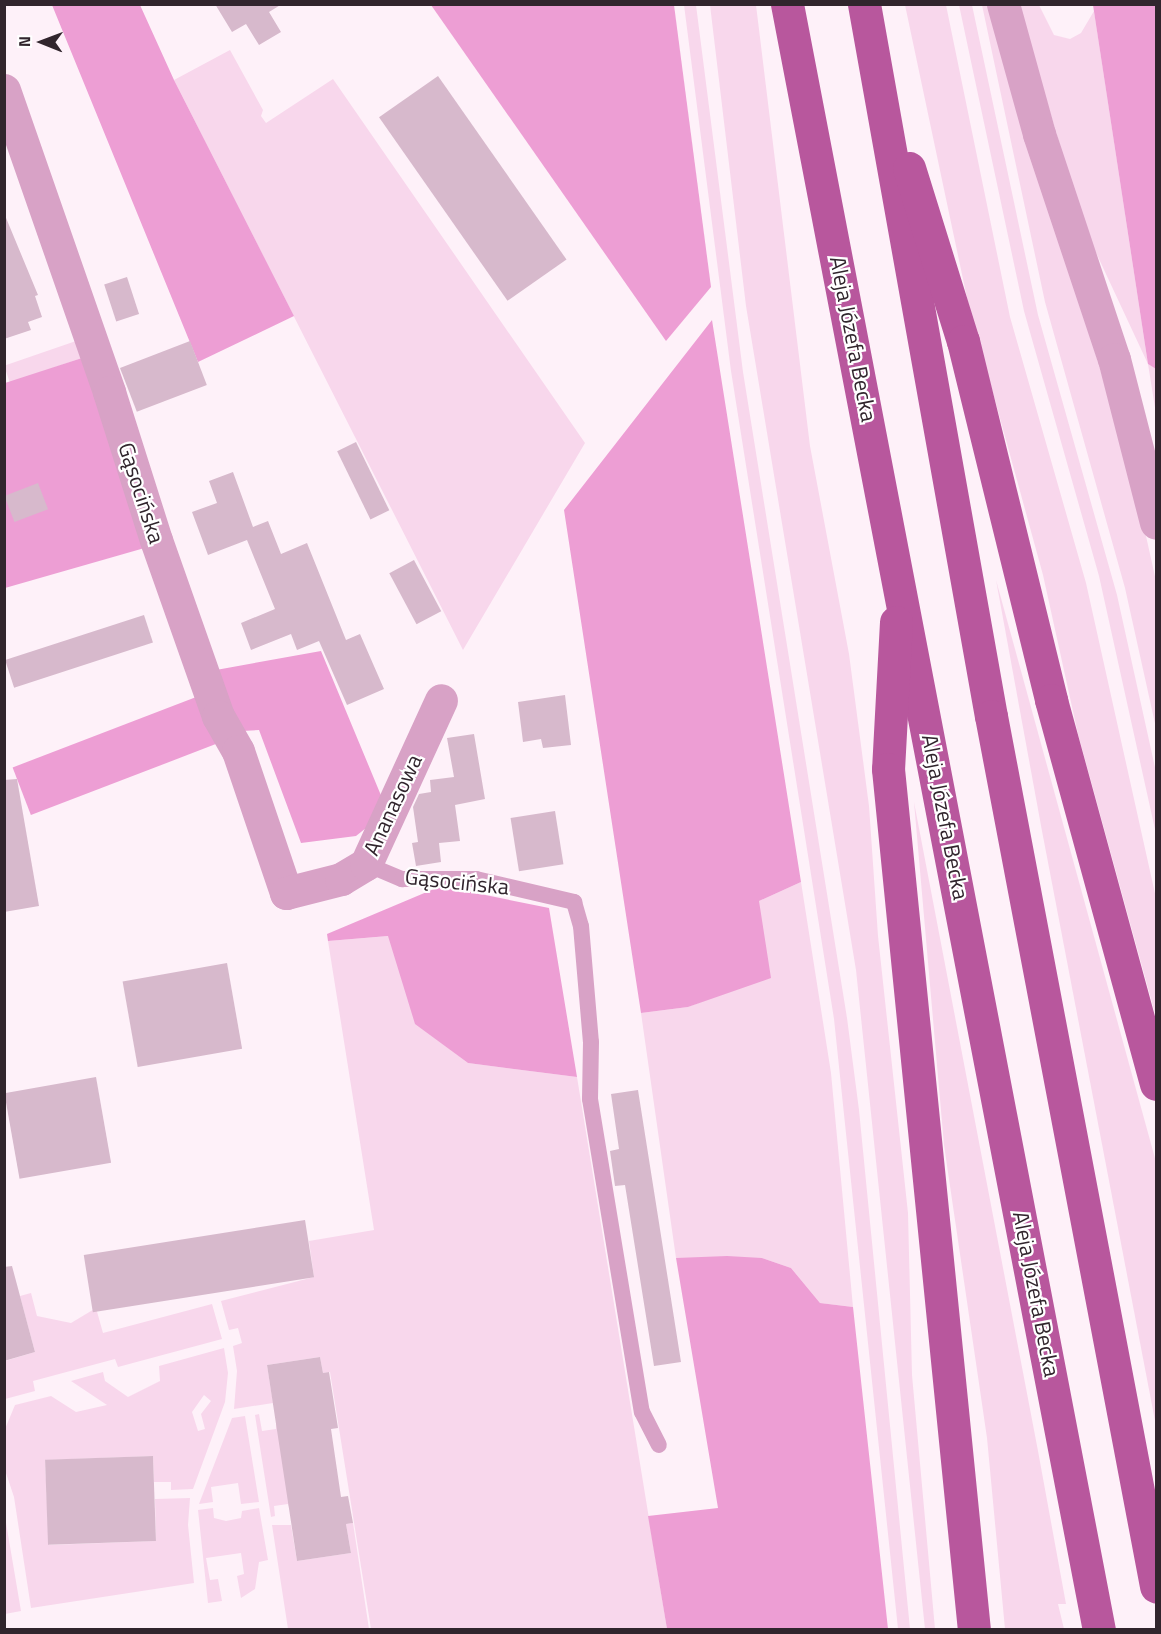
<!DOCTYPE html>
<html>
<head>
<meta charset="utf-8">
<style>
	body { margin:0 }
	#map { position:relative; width:1161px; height:1634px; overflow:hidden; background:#fef1f9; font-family:"Titillium Web",sans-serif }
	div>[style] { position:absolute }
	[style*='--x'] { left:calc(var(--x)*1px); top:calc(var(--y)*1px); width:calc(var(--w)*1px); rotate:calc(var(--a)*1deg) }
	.green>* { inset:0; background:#f8d7ec; transform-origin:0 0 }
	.forest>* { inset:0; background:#ed9ed4; transform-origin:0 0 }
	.building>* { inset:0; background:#d7b9cc; transform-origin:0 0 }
	.service>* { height:16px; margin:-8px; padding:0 8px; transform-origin:8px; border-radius:8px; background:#d8a2c6 }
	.minor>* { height:33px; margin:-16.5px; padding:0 16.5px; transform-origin:16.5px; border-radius:16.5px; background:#d8a2c6 }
	.tertiary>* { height:33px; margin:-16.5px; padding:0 16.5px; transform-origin:16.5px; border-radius:16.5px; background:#d8a2c6 }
	.primary>* { height:33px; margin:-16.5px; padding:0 16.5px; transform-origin:16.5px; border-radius:16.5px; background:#b8579d }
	span { translate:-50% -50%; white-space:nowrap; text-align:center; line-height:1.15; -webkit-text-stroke:4.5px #fff; paint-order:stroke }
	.street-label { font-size:22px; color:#31252d }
	.frame { position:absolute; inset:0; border:6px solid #31252d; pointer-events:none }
	.north { position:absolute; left:12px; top:12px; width:60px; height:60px; -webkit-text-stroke:4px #fff; paint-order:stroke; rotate:271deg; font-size:16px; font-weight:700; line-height:24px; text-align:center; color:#31252d }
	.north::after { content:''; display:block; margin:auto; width:21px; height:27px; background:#31252d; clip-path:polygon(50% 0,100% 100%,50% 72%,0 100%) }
</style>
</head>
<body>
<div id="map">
	<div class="green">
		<div style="clip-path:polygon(684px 5px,696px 5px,743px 372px,847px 1018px,859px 1110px,910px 1629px,898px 1629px,834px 1019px,731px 371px)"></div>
		<div style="clip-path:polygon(710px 5px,756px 5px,810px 446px,849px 654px,869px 806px,878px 936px,908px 1213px,912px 1375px,935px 1629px,925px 1629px,856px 970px,746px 306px)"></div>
		<div style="clip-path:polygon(905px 5px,946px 5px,1010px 317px,1086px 583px,1156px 898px,1156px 1017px,1078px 734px,1043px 575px,967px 298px)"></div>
		<div style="clip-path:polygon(959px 5px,972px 5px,1038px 315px,1117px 595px,1156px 772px,1156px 834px,1099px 576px,1024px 311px)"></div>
		<div style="clip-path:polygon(982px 5px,991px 5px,1134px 482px,1156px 581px,1156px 728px,1125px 588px,1045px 302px)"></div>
		<div style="clip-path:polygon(1018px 5px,1039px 5px,1054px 35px,1070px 39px,1081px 33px,1094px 11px,1148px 364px,1156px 369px,1156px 414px,1148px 364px,1085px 229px)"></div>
		<div style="clip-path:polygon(230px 50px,263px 110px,261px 116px,266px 123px,333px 79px,585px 443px,463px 650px,174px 80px)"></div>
		<div style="left:76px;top:341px;width:18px;height:76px;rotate:71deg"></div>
		<div style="clip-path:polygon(996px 580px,1156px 1162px,1156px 1426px,1042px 831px)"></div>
		<div style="clip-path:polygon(914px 802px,1038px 1451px,1066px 1604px,1058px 1604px,1064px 1629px,1005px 1629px,987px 1438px,944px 1145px)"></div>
		<div style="clip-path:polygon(801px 882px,831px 1073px,853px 1307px,820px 1303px,791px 1268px,762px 1258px,676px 1258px,641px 1013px,688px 1007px,719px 995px,759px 901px)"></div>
		<div style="clip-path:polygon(389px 936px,416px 1024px,468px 1063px,577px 1077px,667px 1629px,371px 1629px,330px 1372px,323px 1373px,320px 1357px,267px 1365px,273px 1403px,234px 1409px,237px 1371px,233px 1346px,242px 1343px,238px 1328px,229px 1330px,221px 1301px,314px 1277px,309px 1241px,374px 1230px,328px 941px)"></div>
		<div style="clip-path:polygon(31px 1293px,37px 1316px,71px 1323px,96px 1308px,103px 1333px,212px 1304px,222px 1339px,118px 1367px,115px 1359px,33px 1381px,35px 1391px,5px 1399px,5px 1361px,35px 1352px,20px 1296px)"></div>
		<div style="clip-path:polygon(evenodd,224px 1348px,228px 1373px,225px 1402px,193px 1489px,171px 1490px,171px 1482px,154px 1482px,153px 1456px,45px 1460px,49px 1545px,156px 1541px,155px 1499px,190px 1498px,188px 1525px,194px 1583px,31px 1608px,14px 1497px,5px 1470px,5px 1429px,15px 1405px,51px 1396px,76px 1412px,107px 1405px,71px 1381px,103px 1372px,105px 1381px,128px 1397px,160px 1381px,159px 1366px,224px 1348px,204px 1395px,211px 1401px,201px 1414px,205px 1429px,198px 1431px,192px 1412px,204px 1395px)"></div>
		<div style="clip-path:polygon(259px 1414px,262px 1431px,276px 1429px,276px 1415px,291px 1512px,288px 1504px,274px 1506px,275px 1516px,271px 1517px,255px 1415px)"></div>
		<div style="clip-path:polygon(245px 1416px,259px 1502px,241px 1504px,238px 1483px,211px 1487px,213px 1502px,199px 1504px,232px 1418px)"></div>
		<div style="clip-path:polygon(213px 1508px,214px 1518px,226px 1521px,241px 1518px,242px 1511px,259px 1508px,268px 1560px,259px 1562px,255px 1589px,241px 1598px,237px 1576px,244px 1574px,241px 1553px,206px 1558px,210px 1580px,218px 1579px,222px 1601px,208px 1603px,198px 1510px)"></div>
		<div style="clip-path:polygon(4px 1511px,21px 1611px,5px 1614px,4px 1614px)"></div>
		<div style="clip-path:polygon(353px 1523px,369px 1629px,288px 1629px,272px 1525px,291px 1525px,297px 1561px,351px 1553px,346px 1524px)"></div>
	</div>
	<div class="forest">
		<div style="clip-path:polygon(52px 5px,140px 5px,174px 80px,294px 316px,198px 362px)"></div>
		<div style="clip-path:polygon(431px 5px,674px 5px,711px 287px,666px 341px)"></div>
		<div style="clip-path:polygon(1093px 5px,1156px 5px,1156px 369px,1148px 364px)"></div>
		<div style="clip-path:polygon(712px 320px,801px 882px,759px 901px,771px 978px,688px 1007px,641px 1013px,564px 510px)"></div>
		<div style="clip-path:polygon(82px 358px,148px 547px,5px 588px,5px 383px)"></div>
		<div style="clip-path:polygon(321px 651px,385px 805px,376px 820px,356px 836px,301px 843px,259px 730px,242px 731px,216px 670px)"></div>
		<div style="left:204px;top:694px;width:51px;height:205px;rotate:69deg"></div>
		<div style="clip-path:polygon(441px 886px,549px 908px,577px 1077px,468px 1063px,415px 1024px,388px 936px,328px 941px,327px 934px)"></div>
		<div style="clip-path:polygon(727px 1256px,762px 1258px,791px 1268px,820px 1303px,853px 1307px,888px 1629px,667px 1629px,648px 1516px,718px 1508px,676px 1258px)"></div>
	</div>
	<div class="building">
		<div style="clip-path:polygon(215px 4px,282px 4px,269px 12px,281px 32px,259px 45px,246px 24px,232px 32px)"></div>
		<div style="left:438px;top:76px;width:224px;height:72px;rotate:55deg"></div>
		<div style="clip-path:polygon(4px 213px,38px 295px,35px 296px,42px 317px,28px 322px,31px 330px,4px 339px)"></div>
		<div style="left:127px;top:277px;width:39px;height:24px;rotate:72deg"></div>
		<div style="left:190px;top:341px;width:47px;height:75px;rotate:69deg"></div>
		<div style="left:356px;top:442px;width:76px;height:21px;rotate:64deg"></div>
		<div style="clip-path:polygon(233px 472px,253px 527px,268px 521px,281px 554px,307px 543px,346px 640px,360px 634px,384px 689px,347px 705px,319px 641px,297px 650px,291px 634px,251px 650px,241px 623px,275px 609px,247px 540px,208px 555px,192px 512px,217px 503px,209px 481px)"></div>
		<div style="left:38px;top:483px;width:28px;height:36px;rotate:69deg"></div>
		<div style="left:414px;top:560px;width:58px;height:28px;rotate:62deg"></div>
		<div style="left:144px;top:615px;width:29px;height:146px;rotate:72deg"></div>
		<div style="clip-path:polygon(565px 695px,571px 745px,543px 748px,541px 739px,523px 742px,518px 702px)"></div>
		<div style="clip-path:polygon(474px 734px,485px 799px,455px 805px,460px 841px,439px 843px,441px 862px,416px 866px,412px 843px,418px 842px,413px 807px,419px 794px,431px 792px,430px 780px,454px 777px,447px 738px)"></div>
		<div style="clip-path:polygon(17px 779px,39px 906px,4px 912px,4px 780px)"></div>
		<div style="left:555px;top:811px;width:54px;height:45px;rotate:81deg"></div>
		<div style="left:227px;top:963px;width:87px;height:106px;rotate:80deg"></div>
		<div style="left:96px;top:1077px;width:87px;height:93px;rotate:80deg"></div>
		<div style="clip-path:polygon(638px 1090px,681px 1362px,654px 1366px,625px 1185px,615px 1186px,610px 1151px,619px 1149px,611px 1094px)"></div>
		<div style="left:305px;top:1220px;width:58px;height:224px;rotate:81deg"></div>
		<div style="clip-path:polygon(12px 1266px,35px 1352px,4px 1361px,4px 1267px)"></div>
		<div style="clip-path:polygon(320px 1357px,323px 1373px,329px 1372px,338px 1428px,331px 1429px,341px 1497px,348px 1496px,353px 1523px,346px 1524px,351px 1553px,297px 1561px,267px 1365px)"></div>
		<div style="left:153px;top:1456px;width:85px;height:108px;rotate:88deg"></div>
	</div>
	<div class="service">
		<div style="--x:366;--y:864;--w:39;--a:23"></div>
		<div style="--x:402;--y:879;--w:74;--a:0"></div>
		<div style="--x:476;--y:879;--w:101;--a:13.2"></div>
		<div style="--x:574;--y:902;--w:25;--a:74"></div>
		<div style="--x:581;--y:926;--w:116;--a:85.1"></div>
		<div style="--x:591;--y:1042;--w:57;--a:91"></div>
		<div style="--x:590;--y:1099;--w:317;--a:80.6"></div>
		<div style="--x:642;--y:1412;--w:37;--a:63"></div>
	</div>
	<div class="minor">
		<div style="--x:4;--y:90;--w:320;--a:70.8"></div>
		<div style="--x:109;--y:392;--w:155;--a:72.4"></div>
		<div style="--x:156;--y:540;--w:187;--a:70.6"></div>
		<div style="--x:218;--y:716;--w:40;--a:60.3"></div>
		<div style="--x:238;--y:751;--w:150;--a:71.3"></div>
		<div style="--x:286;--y:893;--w:57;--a:-14.3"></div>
		<div style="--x:341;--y:879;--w:29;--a:-31"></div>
		<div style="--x:366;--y:864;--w:180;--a:-65.4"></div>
	</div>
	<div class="tertiary">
		<div style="--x:1003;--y:4;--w:135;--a:74.5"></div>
		<div style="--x:1039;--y:134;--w:237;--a:71.6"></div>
		<div style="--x:1114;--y:359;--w:169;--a:75.6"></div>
	</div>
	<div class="primary">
		<div style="--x:787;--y:4;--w:1656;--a:79.14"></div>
		<div style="--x:864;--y:4;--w:723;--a:79.89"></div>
		<div style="--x:991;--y:716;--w:886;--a:79.26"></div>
		<div style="--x:909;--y:168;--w:181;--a:72.7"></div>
		<div style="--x:963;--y:341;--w:370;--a:76.2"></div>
		<div style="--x:1051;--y:700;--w:398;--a:74.7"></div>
		<div style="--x:896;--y:622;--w:147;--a:93.1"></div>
		<div style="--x:888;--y:769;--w:865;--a:84.3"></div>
	</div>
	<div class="street-label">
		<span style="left:853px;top:339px;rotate:79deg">Aleja Józefa Becka</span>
		<span style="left:141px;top:493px;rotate:72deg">Gąsocińska</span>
		<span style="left:393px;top:805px;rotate:-65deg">Ananasowa</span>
		<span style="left:945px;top:817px;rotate:79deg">Aleja Józefa Becka</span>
		<span style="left:457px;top:882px;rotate:6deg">Gąsocińska</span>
		<span style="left:1036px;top:1294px;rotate:79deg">Aleja Józefa Becka</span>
	</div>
	<div class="frame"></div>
	<div class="north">N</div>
</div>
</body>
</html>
